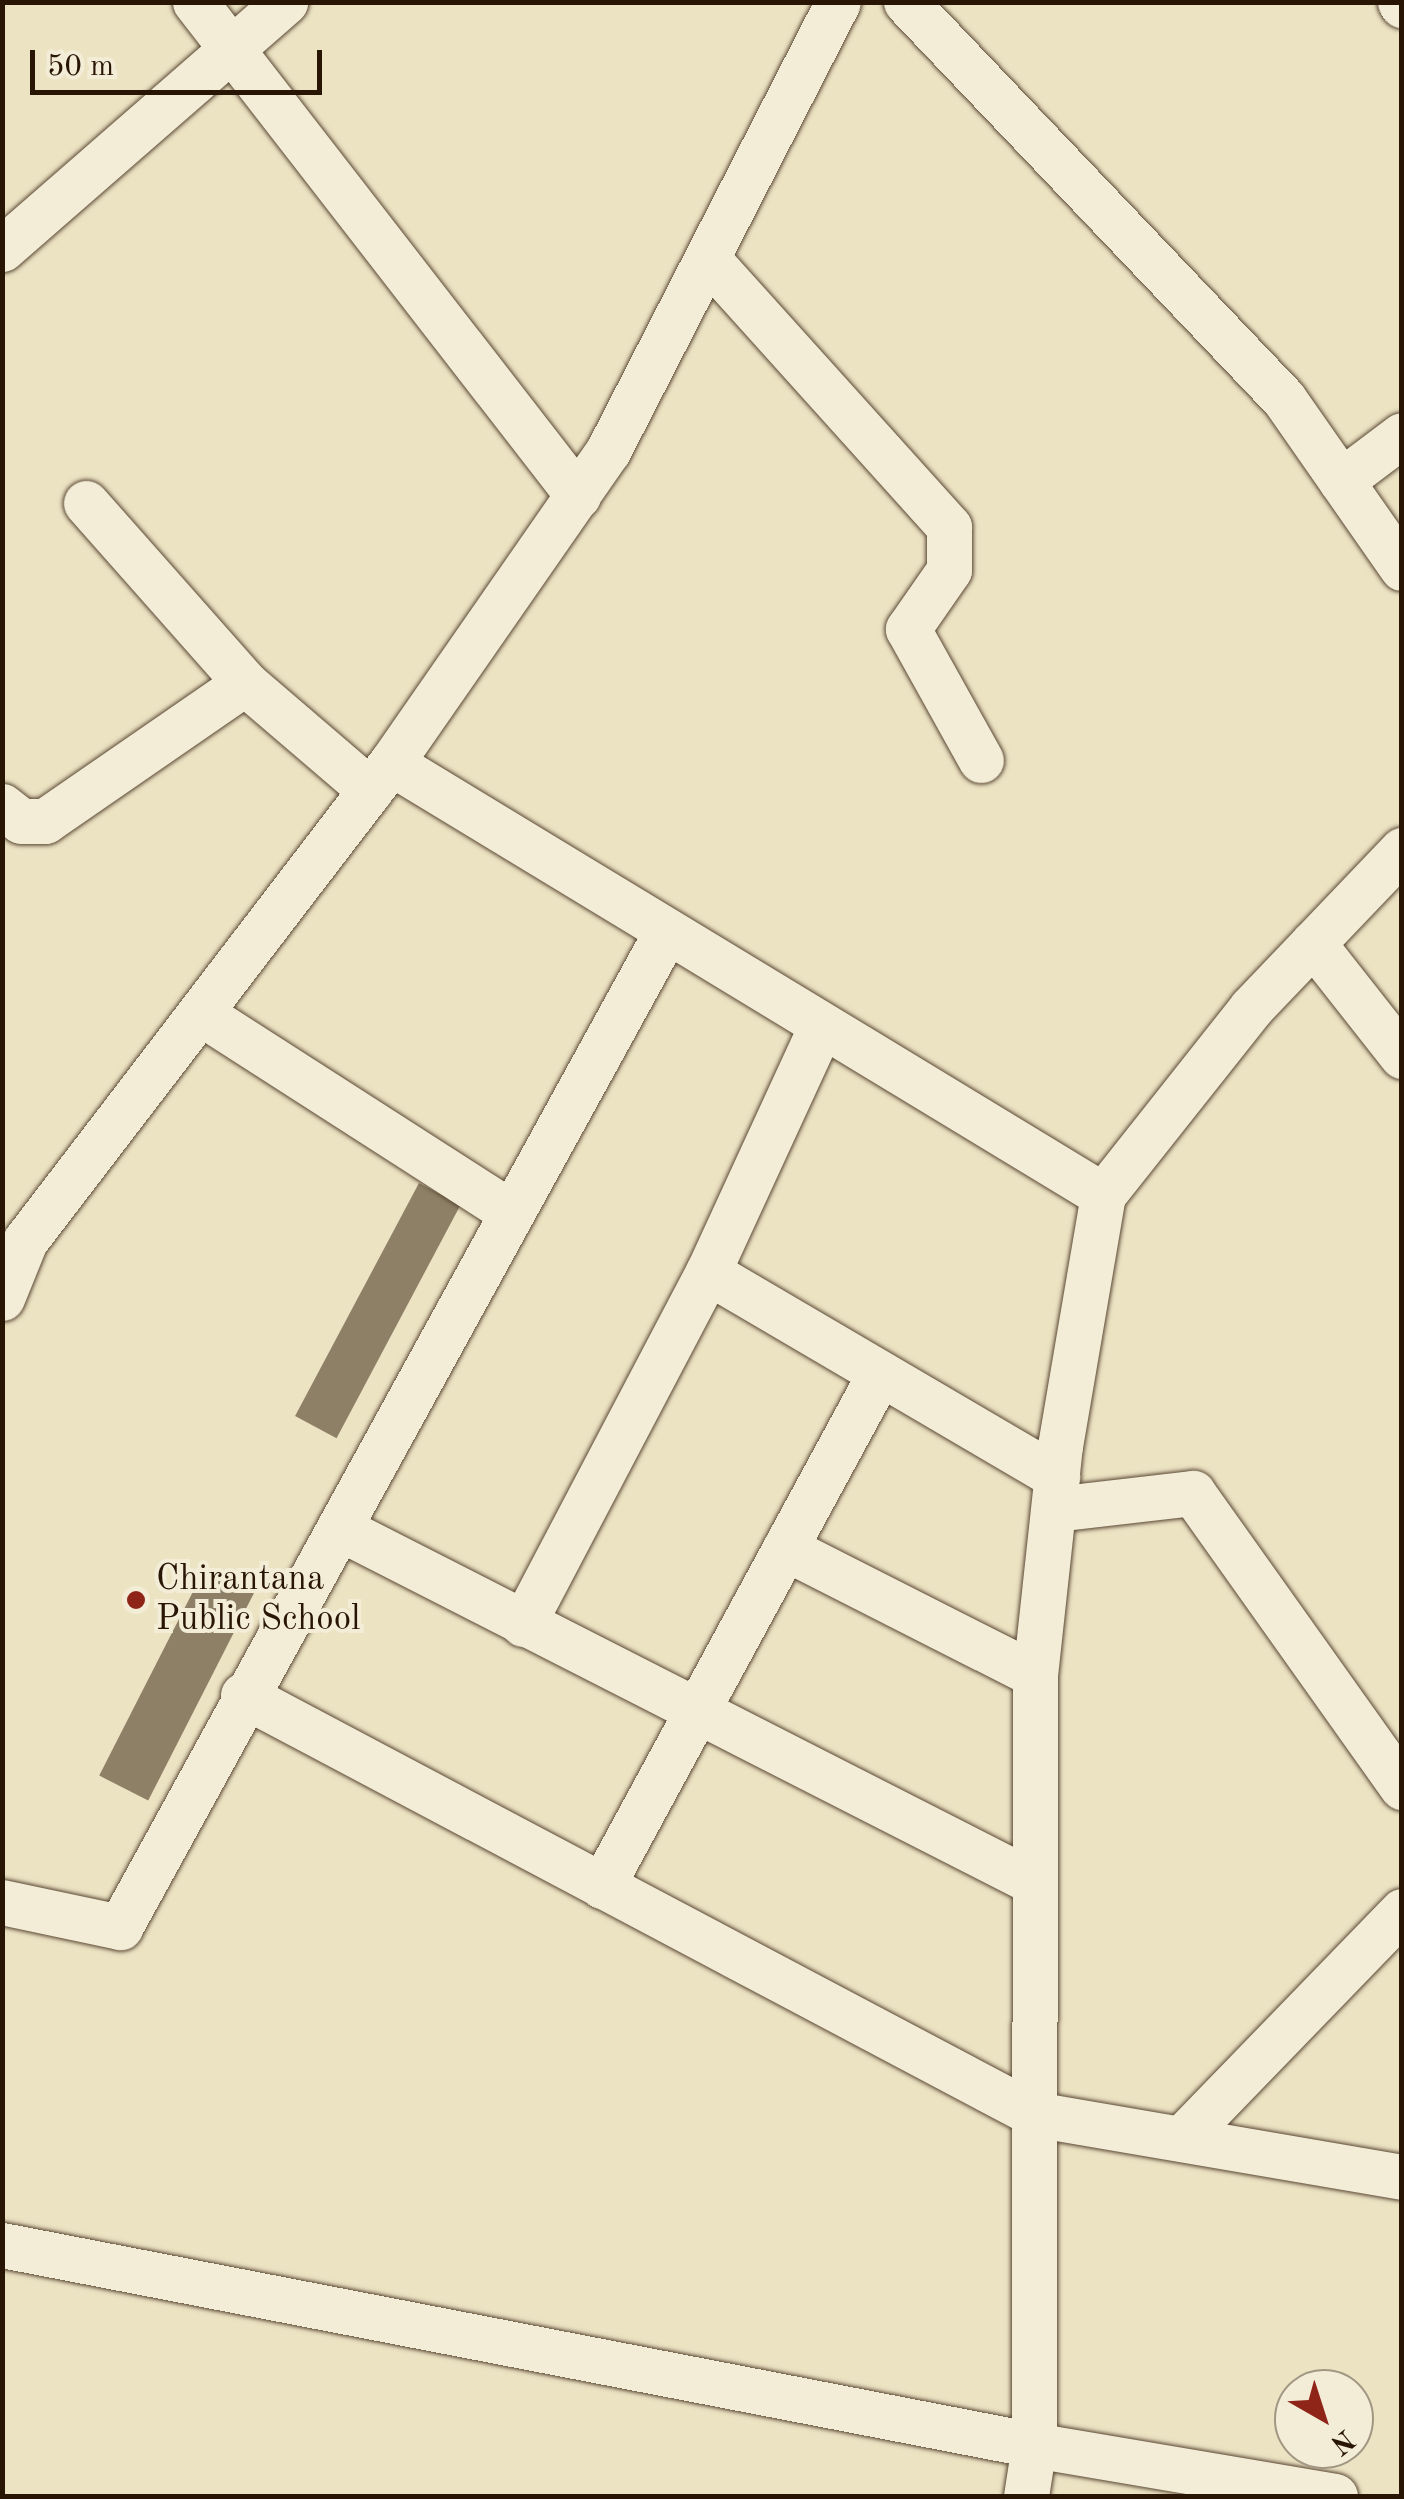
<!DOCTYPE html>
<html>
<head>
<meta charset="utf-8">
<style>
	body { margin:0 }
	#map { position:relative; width:1404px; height:2499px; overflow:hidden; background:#ece3c3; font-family:"Old Standard TT",serif }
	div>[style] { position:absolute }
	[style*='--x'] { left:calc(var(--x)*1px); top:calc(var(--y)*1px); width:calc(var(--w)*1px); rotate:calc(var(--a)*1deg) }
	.building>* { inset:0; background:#8e8067; transform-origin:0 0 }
	.roads { filter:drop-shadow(0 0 2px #5a4834) drop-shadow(0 0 2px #5a4834) }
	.minor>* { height:45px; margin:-22.5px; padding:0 22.5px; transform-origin:22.5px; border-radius:22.5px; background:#f3edd8 }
	.dots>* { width:28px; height:28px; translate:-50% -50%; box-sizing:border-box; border:5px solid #f3edd8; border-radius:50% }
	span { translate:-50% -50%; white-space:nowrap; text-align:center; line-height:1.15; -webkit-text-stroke:8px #f3edd8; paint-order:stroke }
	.poi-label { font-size:35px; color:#291504 }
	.left { translate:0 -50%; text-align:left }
	.frame { position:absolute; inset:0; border:5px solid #291504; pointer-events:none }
	.north { position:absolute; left:1274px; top:2369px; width:100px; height:100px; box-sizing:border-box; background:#f3edd8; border:2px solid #a29783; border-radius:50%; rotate:141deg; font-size:28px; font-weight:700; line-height:40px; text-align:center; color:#291504 }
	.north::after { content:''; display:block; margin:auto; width:35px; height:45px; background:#8f2418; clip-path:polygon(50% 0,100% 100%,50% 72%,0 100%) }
	.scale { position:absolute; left:30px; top:50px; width:292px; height:45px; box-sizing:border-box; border:5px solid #291504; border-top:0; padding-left:12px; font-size:30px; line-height:35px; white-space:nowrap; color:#291504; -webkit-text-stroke:8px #f3edd8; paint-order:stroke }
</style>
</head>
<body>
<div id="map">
	<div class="building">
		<div style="left:419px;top:1183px;width:47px;height:264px;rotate:28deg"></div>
		<div style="left:205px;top:1568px;width:55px;height:233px;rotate:27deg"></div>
	</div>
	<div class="roads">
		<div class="minor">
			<div style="--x:195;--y:2;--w:625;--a:52.21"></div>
			<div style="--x:906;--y:2;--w:548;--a:46.4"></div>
			<div style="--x:1284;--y:399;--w:206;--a:55.1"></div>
			<div style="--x:1400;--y:2;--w:4;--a:56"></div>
			<div style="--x:2;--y:249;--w:376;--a:-41.1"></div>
			<div style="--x:707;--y:258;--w:362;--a:48"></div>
			<div style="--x:949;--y:527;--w:43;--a:90"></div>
			<div style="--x:949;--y:570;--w:72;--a:124.8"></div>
			<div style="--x:908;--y:629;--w:150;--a:60.9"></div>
			<div style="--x:1341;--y:481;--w:76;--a:-37"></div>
			<div style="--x:86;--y:503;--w:240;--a:48.5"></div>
			<div style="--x:245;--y:683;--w:165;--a:40.6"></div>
			<div style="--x:391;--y:763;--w:833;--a:31.25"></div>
			<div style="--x:2;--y:806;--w:24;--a:38"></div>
			<div style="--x:21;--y:821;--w:24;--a:0"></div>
			<div style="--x:45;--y:821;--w:243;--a:-34.6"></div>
			<div style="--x:1313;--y:943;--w:144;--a:51.8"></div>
			<div style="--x:202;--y:1014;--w:365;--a:32.7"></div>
			<div style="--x:708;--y:1272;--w:268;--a:-65.3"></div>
			<div style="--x:2;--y:1298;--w:61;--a:-68"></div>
			<div style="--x:25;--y:1241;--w:602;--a:-52.56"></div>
			<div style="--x:391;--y:763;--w:380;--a:-55.2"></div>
			<div style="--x:608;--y:451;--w:504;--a:-62.88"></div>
			<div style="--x:1054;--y:1509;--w:140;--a:-6.6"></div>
			<div style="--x:1193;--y:1493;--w:361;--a:54.6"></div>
			<div style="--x:339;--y:1528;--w:781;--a:27.02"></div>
			<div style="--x:785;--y:1548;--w:280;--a:26.9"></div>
			<div style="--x:523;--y:1624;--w:398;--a:-62.3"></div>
			<div style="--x:708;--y:1272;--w:405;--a:30.4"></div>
			<div style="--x:243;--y:1695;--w:895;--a:27.91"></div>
			<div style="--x:1034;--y:2114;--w:373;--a:9.7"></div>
			<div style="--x:602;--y:1886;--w:583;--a:-61.55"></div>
			<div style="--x:2;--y:1902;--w:121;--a:12"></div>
			<div style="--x:120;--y:1927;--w:1130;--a:-61.24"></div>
			<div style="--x:1185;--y:2135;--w:312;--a:-45.9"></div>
			<div style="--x:2;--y:2245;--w:1051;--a:10.97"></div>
			<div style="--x:1034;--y:2445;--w:52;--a:98.9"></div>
			<div style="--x:1335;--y:2496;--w:305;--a:-170.4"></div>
			<div style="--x:1034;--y:2445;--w:770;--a:-89.93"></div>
			<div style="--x:1035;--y:1675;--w:230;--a:-83.8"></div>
			<div style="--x:1060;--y:1446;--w:255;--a:-80.3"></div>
			<div style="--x:1103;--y:1195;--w:238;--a:-51.6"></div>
			<div style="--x:1251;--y:1008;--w:219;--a:-46.3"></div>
		</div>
	</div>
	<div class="dots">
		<div style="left:136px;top:1600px;background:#8f2418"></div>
	</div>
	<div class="poi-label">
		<span class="left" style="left:156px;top:1600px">Chirantana<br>Public School</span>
	</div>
	<div class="frame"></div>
	<div class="north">N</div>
	<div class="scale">50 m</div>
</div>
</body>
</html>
